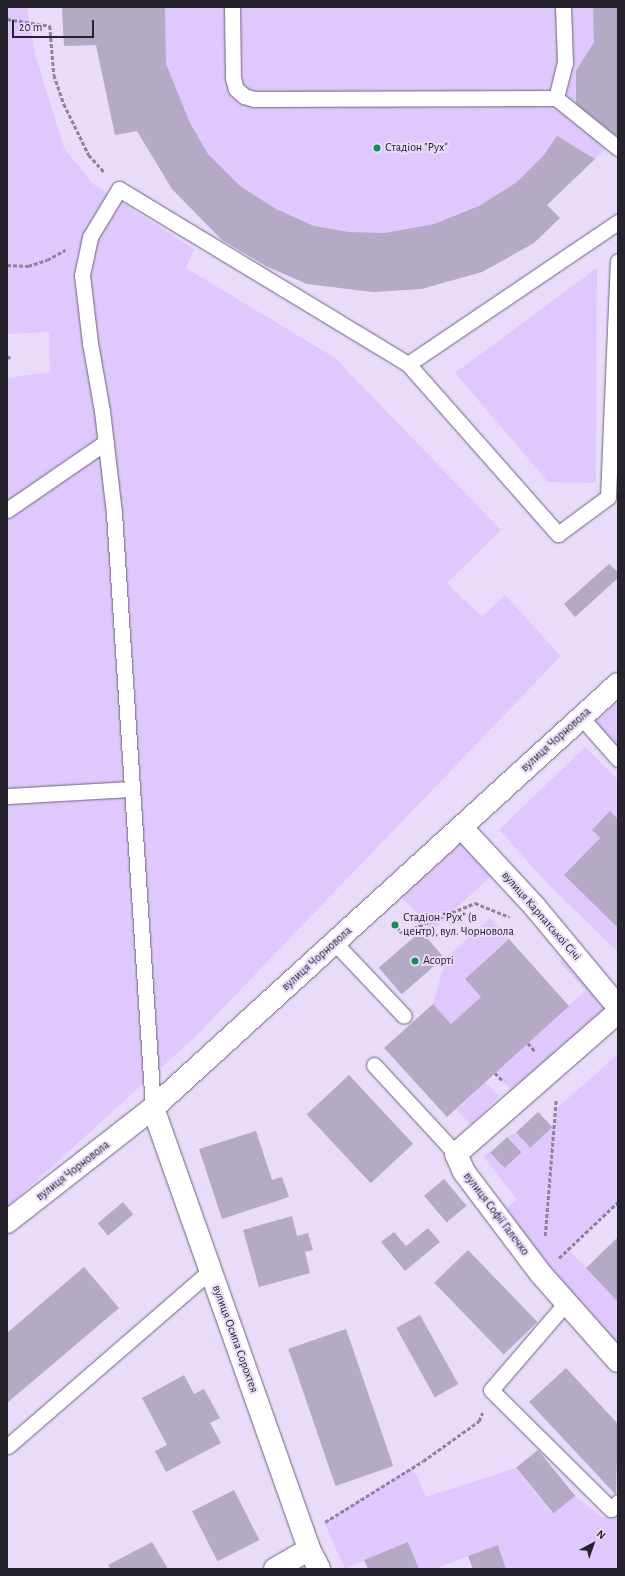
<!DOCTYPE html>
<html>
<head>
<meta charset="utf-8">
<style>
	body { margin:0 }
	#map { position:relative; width:625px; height:1576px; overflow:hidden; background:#e8dcfa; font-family:"Alegreya Sans",sans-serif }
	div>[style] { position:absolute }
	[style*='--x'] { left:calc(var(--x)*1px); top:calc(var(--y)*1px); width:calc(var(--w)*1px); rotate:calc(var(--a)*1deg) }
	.green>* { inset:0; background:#dec8fe; transform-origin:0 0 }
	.building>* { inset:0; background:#b5aac6; transform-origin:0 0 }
	.path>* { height:2.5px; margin-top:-1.25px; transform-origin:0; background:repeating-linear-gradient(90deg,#8c8498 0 4px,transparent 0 6px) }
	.roads { filter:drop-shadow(0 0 1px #6c627b) drop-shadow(0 0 1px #6c627b) }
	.service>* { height:15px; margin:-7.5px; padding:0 7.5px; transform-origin:7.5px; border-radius:7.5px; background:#fff }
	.minor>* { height:22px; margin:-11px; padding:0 11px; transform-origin:11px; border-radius:11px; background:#fff }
	.tertiary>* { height:22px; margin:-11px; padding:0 11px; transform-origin:11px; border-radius:11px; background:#fff }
	.secondary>* { height:22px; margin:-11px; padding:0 11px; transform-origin:11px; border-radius:11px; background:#fff }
	.dots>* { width:11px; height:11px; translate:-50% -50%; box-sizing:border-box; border:2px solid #e8dcfa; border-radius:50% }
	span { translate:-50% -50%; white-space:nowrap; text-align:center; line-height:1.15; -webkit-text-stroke:4px #e8dcfa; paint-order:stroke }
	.poi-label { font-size:12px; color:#27232d }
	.left { translate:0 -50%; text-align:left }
	.street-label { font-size:12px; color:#27232d }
	.frame { position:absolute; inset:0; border:8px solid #27232d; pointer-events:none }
	.north { position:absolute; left:573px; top:1524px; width:40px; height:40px; -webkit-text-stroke:3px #e8dcfa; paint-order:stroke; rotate:41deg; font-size:11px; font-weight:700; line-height:16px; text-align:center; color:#27232d }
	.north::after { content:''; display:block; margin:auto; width:14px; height:18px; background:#27232d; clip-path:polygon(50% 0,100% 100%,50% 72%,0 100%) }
	.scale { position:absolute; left:12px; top:20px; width:82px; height:18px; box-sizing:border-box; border:2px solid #27232d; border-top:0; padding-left:5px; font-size:12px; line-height:14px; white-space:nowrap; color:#27232d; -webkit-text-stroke:3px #e8dcfa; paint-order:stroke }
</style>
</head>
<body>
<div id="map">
	<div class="green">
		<div style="clip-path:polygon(7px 7px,27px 7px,35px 54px,64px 148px,93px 184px,194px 249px,186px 268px,335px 358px,501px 530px,447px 583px,482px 617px,505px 595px,561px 656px,196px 1036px,7px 1207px,7px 378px,50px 372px,49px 332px,8px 334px)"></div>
		<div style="clip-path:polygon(62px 7px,618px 7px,618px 137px,547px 205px,534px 243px,482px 272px,421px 289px,373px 292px,307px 284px,266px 266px,222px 240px,172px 189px,137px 131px,115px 135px,96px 45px,64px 46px)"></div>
		<div style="clip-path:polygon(597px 268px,596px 483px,548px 482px,455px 373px)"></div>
		<div style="clip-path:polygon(618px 701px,618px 759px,590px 727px)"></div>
		<div style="clip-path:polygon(585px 747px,618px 780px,618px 819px,610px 812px,592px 830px,600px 838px,564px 875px,618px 928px,618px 952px,549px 885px,499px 830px)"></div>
		<div style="left:467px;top:834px;width:47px;height:91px;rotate:47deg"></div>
		<div style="clip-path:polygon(490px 918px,509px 939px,465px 979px,481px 997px,451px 1024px,433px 1004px,446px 958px)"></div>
		<div style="clip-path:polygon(571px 951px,618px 1007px,520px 1099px,495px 1073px,586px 990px,559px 962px)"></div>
		<div style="clip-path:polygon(618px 1054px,618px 1202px,568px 1249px,618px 1302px,618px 1361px,499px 1216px,517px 1199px,483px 1156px,490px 1152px,505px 1167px,521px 1152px,507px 1137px,516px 1132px,530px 1147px,555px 1125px,557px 1108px)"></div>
		<div style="left:485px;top:1082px;width:20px;height:40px;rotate:45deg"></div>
		<div style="clip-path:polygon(413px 1467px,426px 1497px,516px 1468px,552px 1514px,575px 1496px,603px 1518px,618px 1502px,618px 1569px,506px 1569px,498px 1545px,434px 1569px,419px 1569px,408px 1542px,345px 1569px,324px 1522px)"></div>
	</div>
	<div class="building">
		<div style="clip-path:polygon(62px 7px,165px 7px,166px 64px,190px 123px,208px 154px,240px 186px,276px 209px,314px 226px,349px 232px,385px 233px,434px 224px,479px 206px,517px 182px,544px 155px,557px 136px,595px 159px,547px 205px,560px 218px,534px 243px,482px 272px,421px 289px,373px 292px,307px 284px,266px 266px,222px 240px,172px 189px,137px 131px,115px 135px,96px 45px,64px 46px)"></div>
		<div style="clip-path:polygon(593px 7px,618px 7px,618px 137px,576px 104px,576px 71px,594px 42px)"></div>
		<div style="clip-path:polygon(609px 564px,618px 572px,618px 578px,575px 617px,564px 604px)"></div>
		<div style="clip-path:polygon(610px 811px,618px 819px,618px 928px,564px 875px,600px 838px,592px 830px)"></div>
		<div style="left:421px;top:931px;width:35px;height:56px;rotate:49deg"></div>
		<div style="clip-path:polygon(509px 939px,569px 1006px,447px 1117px,384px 1048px,433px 1004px,451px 1024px,481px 997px,465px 979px)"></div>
		<div style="left:349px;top:1075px;width:94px;height:58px;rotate:47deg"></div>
		<div style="left:538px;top:1112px;width:21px;height:30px;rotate:47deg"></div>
		<div style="clip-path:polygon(256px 1131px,272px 1180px,282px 1177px,289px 1197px,222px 1219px,199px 1149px)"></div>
		<div style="left:507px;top:1137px;width:21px;height:23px;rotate:47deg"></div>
		<div style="left:444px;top:1179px;width:35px;height:26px;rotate:50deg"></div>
		<div style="left:123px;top:1202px;width:16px;height:33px;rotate:50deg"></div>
		<div style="clip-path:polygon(292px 1216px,297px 1236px,308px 1233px,313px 1250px,305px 1252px,310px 1273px,259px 1287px,243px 1230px)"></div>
		<div style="clip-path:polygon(428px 1228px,440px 1242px,405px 1271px,381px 1242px,394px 1232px,406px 1246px)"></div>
		<div style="clip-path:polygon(618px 1237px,618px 1302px,586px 1268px)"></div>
		<div style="left:468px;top:1250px;width:100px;height:47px;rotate:46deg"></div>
		<div style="clip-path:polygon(84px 1267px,119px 1308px,7px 1403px,7px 1333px)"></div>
		<div style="left:420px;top:1315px;width:79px;height:27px;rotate:61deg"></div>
		<div style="left:346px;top:1329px;width:145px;height:61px;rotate:71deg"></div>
		<div style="clip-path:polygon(566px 1368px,618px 1424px,616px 1495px,529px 1402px)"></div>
		<div style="clip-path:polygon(184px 1375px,194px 1394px,204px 1389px,220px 1418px,210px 1423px,221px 1443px,166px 1472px,155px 1451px,167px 1445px,142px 1398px)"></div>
		<div style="left:538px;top:1450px;width:59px;height:28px;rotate:51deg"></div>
		<div style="left:234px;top:1490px;width:56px;height:47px;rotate:63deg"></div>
		<div style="clip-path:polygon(152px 1542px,168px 1569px,111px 1569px,108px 1565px)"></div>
		<div style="clip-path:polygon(408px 1542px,419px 1569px,368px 1569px,364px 1560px)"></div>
		<div style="clip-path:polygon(498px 1545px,506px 1569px,473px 1569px,468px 1556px)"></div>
	</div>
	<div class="path">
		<div style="--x:7;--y:19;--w:44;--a:9.2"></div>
		<div style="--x:50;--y:26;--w:49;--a:85.3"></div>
		<div style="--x:54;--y:75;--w:31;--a:71"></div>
		<div style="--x:64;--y:104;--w:57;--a:63.9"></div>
		<div style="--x:89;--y:155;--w:24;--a:48"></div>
		<div style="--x:7;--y:265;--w:21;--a:3"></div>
		<div style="--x:28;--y:266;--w:20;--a:-18"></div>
		<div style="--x:47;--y:260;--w:21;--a:-29"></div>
		<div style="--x:7;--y:356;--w:6;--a:31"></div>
		<div style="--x:393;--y:922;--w:14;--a:51"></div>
		<div style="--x:402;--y:933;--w:79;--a:-22.3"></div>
		<div style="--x:475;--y:903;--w:37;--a:22"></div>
		<div style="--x:528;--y:1043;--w:11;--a:49"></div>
		<div style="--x:495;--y:1073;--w:11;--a:45"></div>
		<div style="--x:545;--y:1236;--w:136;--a:-85.4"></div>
		<div style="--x:559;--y:1258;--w:81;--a:-43.5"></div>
		<div style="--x:325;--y:1522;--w:115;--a:-31.9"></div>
		<div style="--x:423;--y:1461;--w:69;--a:-35.5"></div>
		<div style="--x:479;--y:1421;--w:9;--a:-69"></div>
	</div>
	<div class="roads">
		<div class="service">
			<div style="--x:232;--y:7;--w:71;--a:89.2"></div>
			<div style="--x:233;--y:78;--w:11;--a:75"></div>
			<div style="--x:236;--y:89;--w:11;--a:41"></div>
			<div style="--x:244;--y:96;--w:10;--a:17"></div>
			<div style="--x:254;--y:99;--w:302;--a:-0.2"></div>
			<div style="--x:556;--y:98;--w:80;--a:38.9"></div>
			<div style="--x:556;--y:98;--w:36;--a:-76"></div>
			<div style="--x:565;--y:63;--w:56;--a:-92"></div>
			<div style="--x:408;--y:364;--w:227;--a:48.6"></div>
			<div style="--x:558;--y:534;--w:62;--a:-36.5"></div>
			<div style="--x:608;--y:497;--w:236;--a:-87.6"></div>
			<div style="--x:7;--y:510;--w:120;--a:-34.5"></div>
			<div style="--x:581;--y:717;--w:56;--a:48.6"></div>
			<div style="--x:7;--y:796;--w:125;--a:-3.2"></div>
			<div style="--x:335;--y:943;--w:100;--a:46.6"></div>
			<div style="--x:374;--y:1065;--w:121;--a:47.3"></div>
			<div style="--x:153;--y:1108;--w:596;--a:-93.75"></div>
			<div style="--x:114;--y:513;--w:103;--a:-96.7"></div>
			<div style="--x:102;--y:411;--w:69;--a:-100"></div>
			<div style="--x:90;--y:343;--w:68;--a:-96.7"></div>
			<div style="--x:82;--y:275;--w:39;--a:-78"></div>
			<div style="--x:90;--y:237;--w:56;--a:-58.9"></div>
			<div style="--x:119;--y:189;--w:338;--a:31.2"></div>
			<div style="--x:408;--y:364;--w:254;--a:-34.1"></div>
			<div style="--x:565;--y:1304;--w:113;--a:130.7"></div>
			<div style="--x:491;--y:1390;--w:169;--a:44.8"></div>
			<div style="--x:611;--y:1509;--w:10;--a:-45"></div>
			<div style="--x:8;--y:1446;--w:267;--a:-40.9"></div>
		</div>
		<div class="minor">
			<div style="--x:461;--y:827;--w:109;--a:47.2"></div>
			<div style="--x:535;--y:907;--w:130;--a:50.3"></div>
			<div style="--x:618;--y:1012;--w:215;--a:138.8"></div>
			<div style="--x:456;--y:1154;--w:20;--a:66"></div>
			<div style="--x:464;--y:1172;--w:128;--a:53"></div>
			<div style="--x:541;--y:1274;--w:116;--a:48.5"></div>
			<div style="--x:275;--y:1569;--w:39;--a:-30"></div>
		</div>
		<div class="tertiary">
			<div style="--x:153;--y:1108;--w:468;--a:70.5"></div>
			<div style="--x:309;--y:1549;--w:22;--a:63"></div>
		</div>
		<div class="secondary">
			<div style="--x:7;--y:1222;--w:185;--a:-38"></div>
			<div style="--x:153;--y:1108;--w:629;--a:-42.36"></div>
		</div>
	</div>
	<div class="dots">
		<div style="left:377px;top:148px;background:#129250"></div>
		<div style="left:395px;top:925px;background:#129250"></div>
		<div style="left:415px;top:961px;background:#129250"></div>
	</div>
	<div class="poi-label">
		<span class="left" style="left:385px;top:148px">Стадіон "Рух"</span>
		<span class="left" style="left:403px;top:925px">Стадіон "Рух" (в<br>центр), вул. Чорновола</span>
		<span class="left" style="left:423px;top:961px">Асорті</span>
	</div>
	<div class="street-label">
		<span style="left:556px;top:740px;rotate:-42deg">вулиця Чорновола</span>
		<span style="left:541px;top:916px;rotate:49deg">вулиця Карпатської Січі</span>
		<span style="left:317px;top:959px;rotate:-42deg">вулиця Чорновола</span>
		<span style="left:73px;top:1171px;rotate:-38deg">вулиця Чорновола</span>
		<span style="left:496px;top:1214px;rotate:53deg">вулиця Софії Галечко</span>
		<span style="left:235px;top:1339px;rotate:70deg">вулиця Осипа Сорохтея</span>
	</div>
	<div class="frame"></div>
	<div class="north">N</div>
	<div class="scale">20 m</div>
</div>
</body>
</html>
